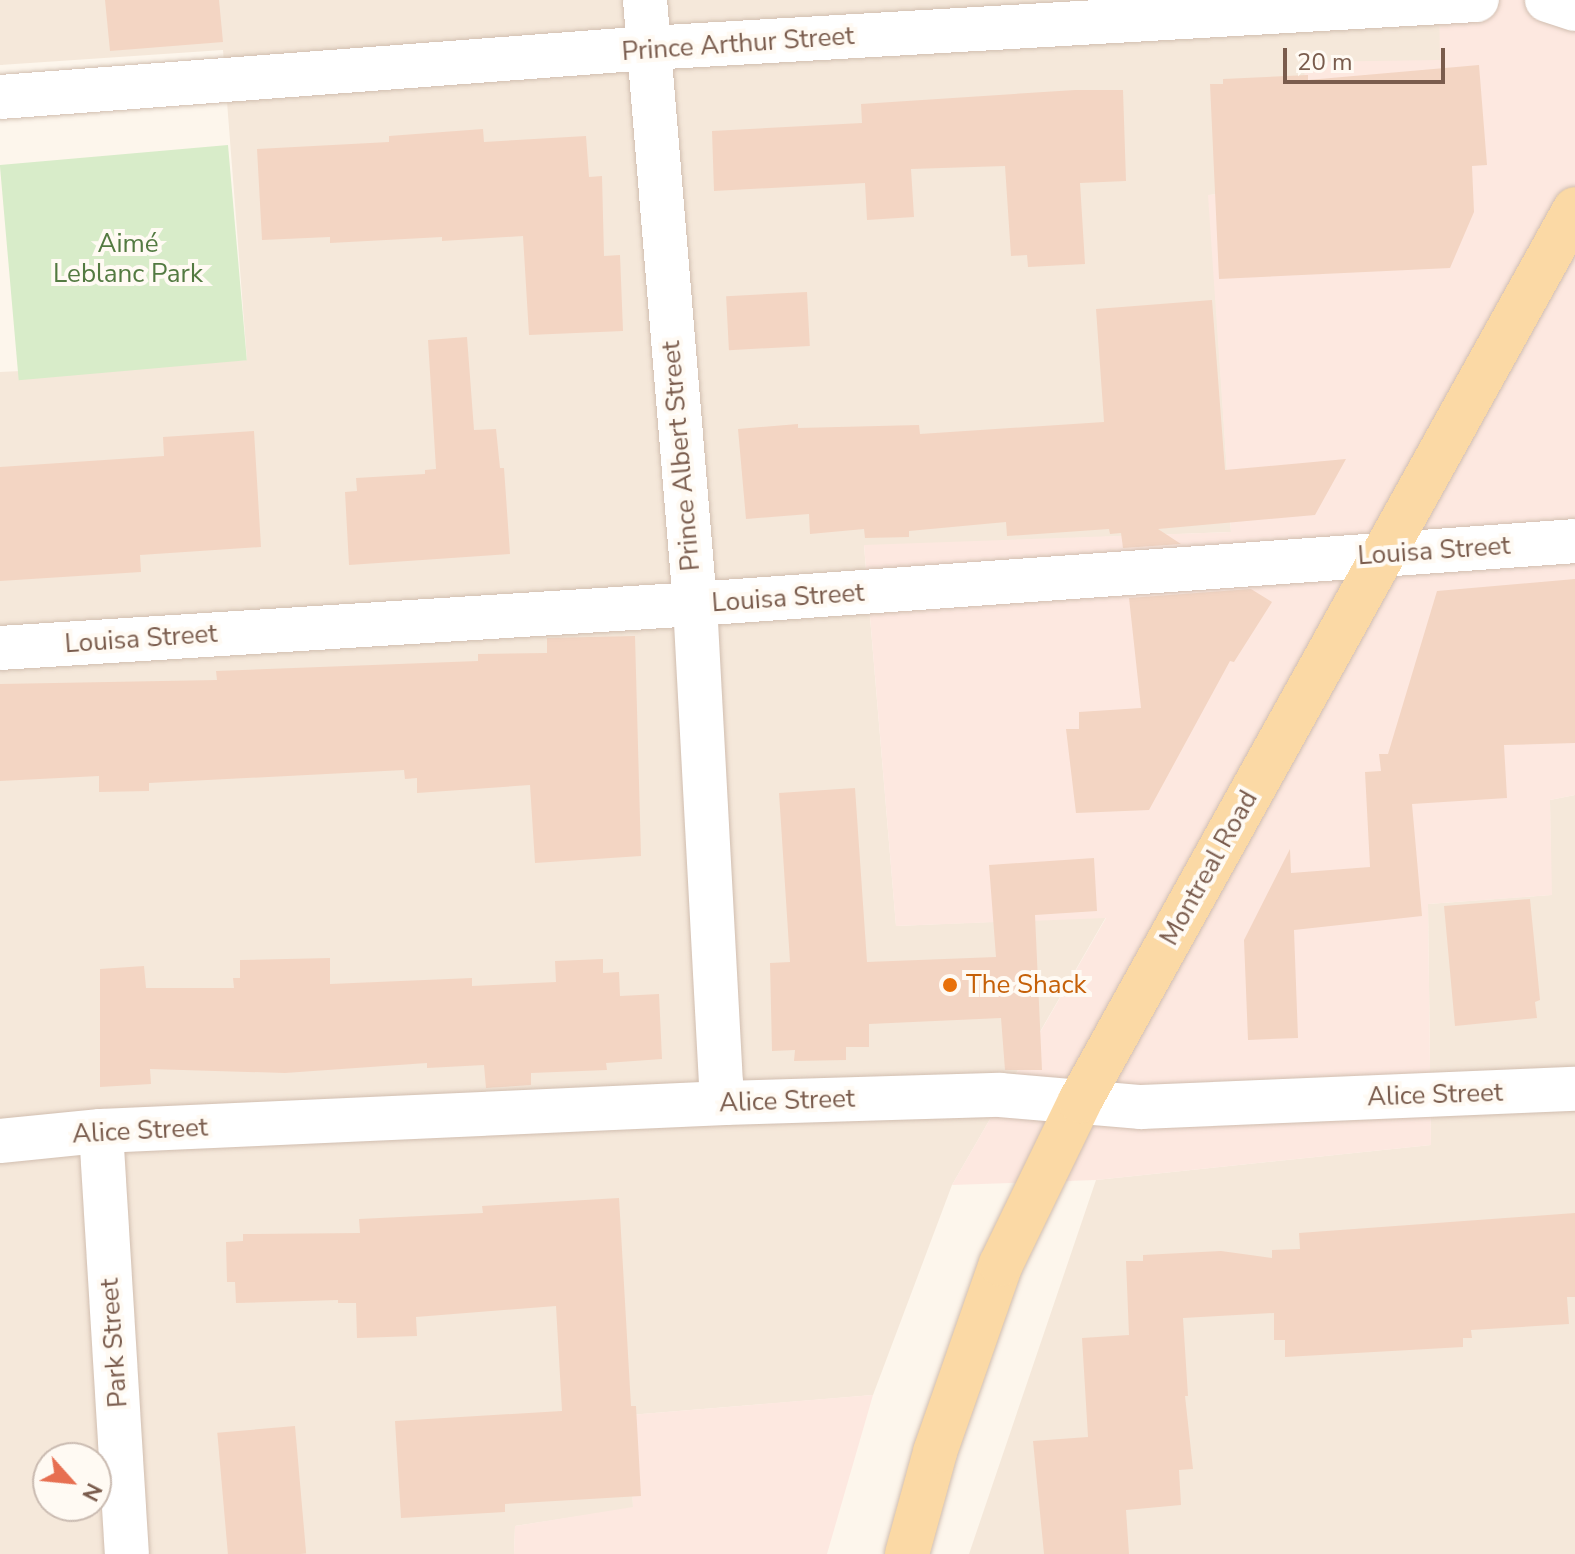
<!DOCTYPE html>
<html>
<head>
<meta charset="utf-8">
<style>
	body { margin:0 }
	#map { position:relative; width:1575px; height:1554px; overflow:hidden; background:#fdf6ec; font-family:"Nunito Sans",sans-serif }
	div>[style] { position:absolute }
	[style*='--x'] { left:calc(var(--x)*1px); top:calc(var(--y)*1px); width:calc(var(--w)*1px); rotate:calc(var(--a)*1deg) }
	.residential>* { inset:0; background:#f5e8da }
	.commercial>* { inset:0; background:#fde8e0 }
	.green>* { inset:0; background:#d8ecc9; transform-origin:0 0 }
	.building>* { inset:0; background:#f3d5c3; transform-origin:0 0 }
	.roads { filter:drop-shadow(0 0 2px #d1beb0) drop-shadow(0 0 2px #d1beb0) }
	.minor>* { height:44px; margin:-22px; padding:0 22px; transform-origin:22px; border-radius:22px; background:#fff }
	.major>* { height:44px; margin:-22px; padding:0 22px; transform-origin:22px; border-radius:22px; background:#fbd9a5 }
	.dots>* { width:22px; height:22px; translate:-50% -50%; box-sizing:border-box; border:4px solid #fffaf3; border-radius:50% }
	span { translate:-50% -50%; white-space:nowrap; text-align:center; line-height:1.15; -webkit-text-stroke:8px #fffaf3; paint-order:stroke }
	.street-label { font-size:26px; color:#7a5c4d }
	.park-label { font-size:26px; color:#537a41 }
	.food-label { font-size:26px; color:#c56008 }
	.left { translate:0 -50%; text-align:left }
	.north { position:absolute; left:32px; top:1442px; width:80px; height:80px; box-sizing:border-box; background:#fffaf3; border:2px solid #cabbb1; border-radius:50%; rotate:117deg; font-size:22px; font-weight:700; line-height:32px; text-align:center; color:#7a5c4d }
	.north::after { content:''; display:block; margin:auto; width:28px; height:36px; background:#e76f51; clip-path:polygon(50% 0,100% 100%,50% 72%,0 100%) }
	.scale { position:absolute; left:1283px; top:48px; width:162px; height:36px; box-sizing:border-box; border:4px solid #7a5c4d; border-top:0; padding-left:10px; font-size:24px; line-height:28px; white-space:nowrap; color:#7a5c4d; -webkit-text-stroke:6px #fffaf3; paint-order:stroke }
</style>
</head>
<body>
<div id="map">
	<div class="residential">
		<div style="clip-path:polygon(evenodd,0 0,1439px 0,1441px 60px,1318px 185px,1209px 195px,1231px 532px,864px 546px,896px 926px,1106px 917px,952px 1185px,873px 1395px,630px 1415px,633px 1508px,515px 1526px,514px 1554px,0 1554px,0 372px,247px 360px,223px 50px,0 65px,0 0,48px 1458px,96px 1458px,96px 1506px,48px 1506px,48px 1458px)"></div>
		<div style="clip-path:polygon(1575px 795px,1575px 1554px,969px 1554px,1096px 1180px,1431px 1145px,1428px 904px,1551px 895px,1550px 800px)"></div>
	</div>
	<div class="commercial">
		<div style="clip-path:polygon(1439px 0,1575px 0,1575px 795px,1550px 800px,1552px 895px,1428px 904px,1431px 1145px,1096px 1180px,952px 1185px,1106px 918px,896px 926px,864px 545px,1231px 532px,1208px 195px,1318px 185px,1303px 62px,1440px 60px)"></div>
		<div style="clip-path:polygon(873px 1395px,827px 1554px,514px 1554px,515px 1526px,633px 1507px,629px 1415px)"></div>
	</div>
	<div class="green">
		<div style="left:228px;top:145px;width:216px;height:229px;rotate:85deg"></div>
	</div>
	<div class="building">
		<div style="clip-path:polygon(105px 0,219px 0,223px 42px,110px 51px)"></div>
		<div style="clip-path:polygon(1479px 65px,1487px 165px,1472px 166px,1474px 212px,1450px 268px,1219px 279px,1210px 84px,1223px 84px,1223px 79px,1308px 75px,1308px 80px)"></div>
		<div style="clip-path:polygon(1075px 90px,1123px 90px,1126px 181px,1080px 183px,1085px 264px,1028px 267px,1027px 255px,1011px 256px,1005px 166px,911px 169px,914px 217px,867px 220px,865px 183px,714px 191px,712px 131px,862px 123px,861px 104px)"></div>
		<div style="clip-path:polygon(483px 129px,484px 142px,586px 136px,589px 177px,602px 176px,604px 256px,620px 255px,623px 331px,529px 335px,523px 236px,442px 241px,442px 237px,330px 243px,330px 237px,262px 240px,257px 149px,389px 142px,389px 136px)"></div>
		<div style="left:807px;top:292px;width:54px;height:81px;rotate:87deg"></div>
		<div style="clip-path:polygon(1212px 300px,1225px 470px,1346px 459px,1315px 515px,1158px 529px,1181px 544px,1123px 548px,1121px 533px,1110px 534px,1109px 529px,1007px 536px,1006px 522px,909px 531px,909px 537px,865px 538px,864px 529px,810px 534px,809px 514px,746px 519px,738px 429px,798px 424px,798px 428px,919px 425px,920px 434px,1104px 422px,1096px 309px)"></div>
		<div style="clip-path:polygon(467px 337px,474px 430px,496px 429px,500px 468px,504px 468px,510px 554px,349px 565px,345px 492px,357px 491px,356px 478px,425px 474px,425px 470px,436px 469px,428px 340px)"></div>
		<div style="clip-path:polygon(254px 431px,261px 547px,140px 555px,141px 572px,0 581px,0 467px,164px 456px,163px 437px)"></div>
		<div style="clip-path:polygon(1575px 579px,1575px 743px,1504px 745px,1507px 798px,1412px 804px,1422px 916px,1294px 930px,1298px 1038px,1248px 1040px,1244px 940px,1290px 849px,1291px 873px,1370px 867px,1365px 772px,1381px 771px,1379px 754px,1388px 754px,1437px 591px)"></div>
		<div style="clip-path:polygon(1251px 589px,1272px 602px,1234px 662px,1230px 661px,1149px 810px,1076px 813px,1066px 729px,1079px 729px,1079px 712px,1141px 708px,1129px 598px)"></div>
		<div style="clip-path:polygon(635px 636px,641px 856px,535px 863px,530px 785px,417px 793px,417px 778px,405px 779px,404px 770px,149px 783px,149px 791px,99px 792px,99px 776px,0 781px,0 684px,217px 680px,216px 671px,478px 661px,478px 654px,547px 653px,547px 638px)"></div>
		<div style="clip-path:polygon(855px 788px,867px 962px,996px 957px,989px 865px,1094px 858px,1097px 911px,1035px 915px,1042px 1070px,1005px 1070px,1001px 1018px,869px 1024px,869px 1047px,846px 1047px,846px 1060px,794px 1061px,795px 1050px,772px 1051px,770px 963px,790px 962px,779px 793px)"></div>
		<div style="clip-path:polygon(1530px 899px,1540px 1000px,1535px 1002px,1537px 1018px,1455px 1026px,1444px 906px)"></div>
		<div style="clip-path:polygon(330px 958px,330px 984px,472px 978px,472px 986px,556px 982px,555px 961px,603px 959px,603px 973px,619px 972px,620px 996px,659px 994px,662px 1059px,606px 1063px,607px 1070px,531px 1073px,531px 1085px,486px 1088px,484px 1065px,427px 1068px,427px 1063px,285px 1073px,150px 1069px,151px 1084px,100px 1087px,100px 969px,144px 966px,146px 988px,234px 988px,233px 978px,240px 978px,240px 960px)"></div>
		<div style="clip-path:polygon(619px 1198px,631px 1406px,636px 1406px,641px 1496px,505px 1504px,505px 1512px,401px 1518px,395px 1421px,562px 1411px,556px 1306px,416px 1317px,417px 1336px,357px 1338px,356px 1303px,338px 1303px,338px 1300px,236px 1303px,235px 1282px,227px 1282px,226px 1242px,243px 1241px,243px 1234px,360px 1233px,359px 1219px,483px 1213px,482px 1206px)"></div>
		<div style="clip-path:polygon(1575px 1213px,1575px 1297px,1567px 1297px,1569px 1324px,1471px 1330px,1472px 1338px,1463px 1338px,1463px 1347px,1285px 1357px,1285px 1340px,1274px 1340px,1274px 1313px,1183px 1318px,1188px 1396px,1185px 1396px,1193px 1469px,1179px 1470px,1181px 1505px,1126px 1510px,1129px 1554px,1044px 1554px,1033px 1441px,1088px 1437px,1082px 1338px,1129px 1335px,1126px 1261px,1143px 1261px,1143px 1255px,1221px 1251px,1272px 1258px,1272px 1250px,1300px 1249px,1299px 1233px)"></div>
		<div style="left:295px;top:1426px;width:128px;height:78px;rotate:85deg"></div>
	</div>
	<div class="roads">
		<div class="minor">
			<div style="--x:645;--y:0;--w:606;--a:85.27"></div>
			<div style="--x:695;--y:604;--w:480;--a:86.9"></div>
			<div style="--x:721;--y:1083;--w:20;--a:79"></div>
			<div style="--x:1547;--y:0;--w:29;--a:18"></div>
			<div style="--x:0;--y:97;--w:651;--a:-4.32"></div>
			<div style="--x:649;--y:48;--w:829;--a:-3.32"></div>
			<div style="--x:0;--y:648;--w:696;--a:-3.62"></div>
			<div style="--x:695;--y:604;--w:882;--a:-4.09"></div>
			<div style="--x:101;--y:1131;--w:424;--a:86.5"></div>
			<div style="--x:0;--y:1141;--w:101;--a:-5.7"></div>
			<div style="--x:101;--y:1131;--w:625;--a:-2.57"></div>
			<div style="--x:725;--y:1103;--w:275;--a:-1.7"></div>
			<div style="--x:1000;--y:1095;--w:142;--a:4.9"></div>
			<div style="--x:1141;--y:1107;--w:434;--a:-2.4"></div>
		</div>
		<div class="major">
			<div style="--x:907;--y:1554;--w:106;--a:-74.6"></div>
			<div style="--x:935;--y:1452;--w:199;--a:-70.7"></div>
			<div style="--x:1001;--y:1264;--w:181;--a:-64.1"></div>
			<div style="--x:1080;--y:1101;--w:1020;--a:-60.97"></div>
		</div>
	</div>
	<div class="dots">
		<div style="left:950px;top:985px;background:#e8710a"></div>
	</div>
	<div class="street-label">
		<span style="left:738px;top:44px;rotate:-4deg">Prince Arthur Street</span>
		<span style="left:681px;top:456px;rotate:-95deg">Prince Albert Street</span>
		<span style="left:1434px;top:551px;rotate:-4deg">Louisa Street</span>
		<span style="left:788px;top:598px;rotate:-4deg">Louisa Street</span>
		<span style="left:141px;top:639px;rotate:-4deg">Louisa Street</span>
		<span style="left:1209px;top:868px;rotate:-61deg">Montreal Road</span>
		<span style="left:1435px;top:1095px;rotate:-2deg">Alice Street</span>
		<span style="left:787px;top:1101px;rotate:-2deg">Alice Street</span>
		<span style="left:140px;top:1131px;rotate:-3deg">Alice Street</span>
		<span style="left:114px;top:1343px;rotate:-94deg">Park Street</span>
	</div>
	<div class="park-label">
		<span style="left:128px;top:259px">Aimé<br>Leblanc Park</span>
	</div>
	<div class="food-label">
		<span class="left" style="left:966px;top:985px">The Shack</span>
	</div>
	<div class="north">N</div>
	<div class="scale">20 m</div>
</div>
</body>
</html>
